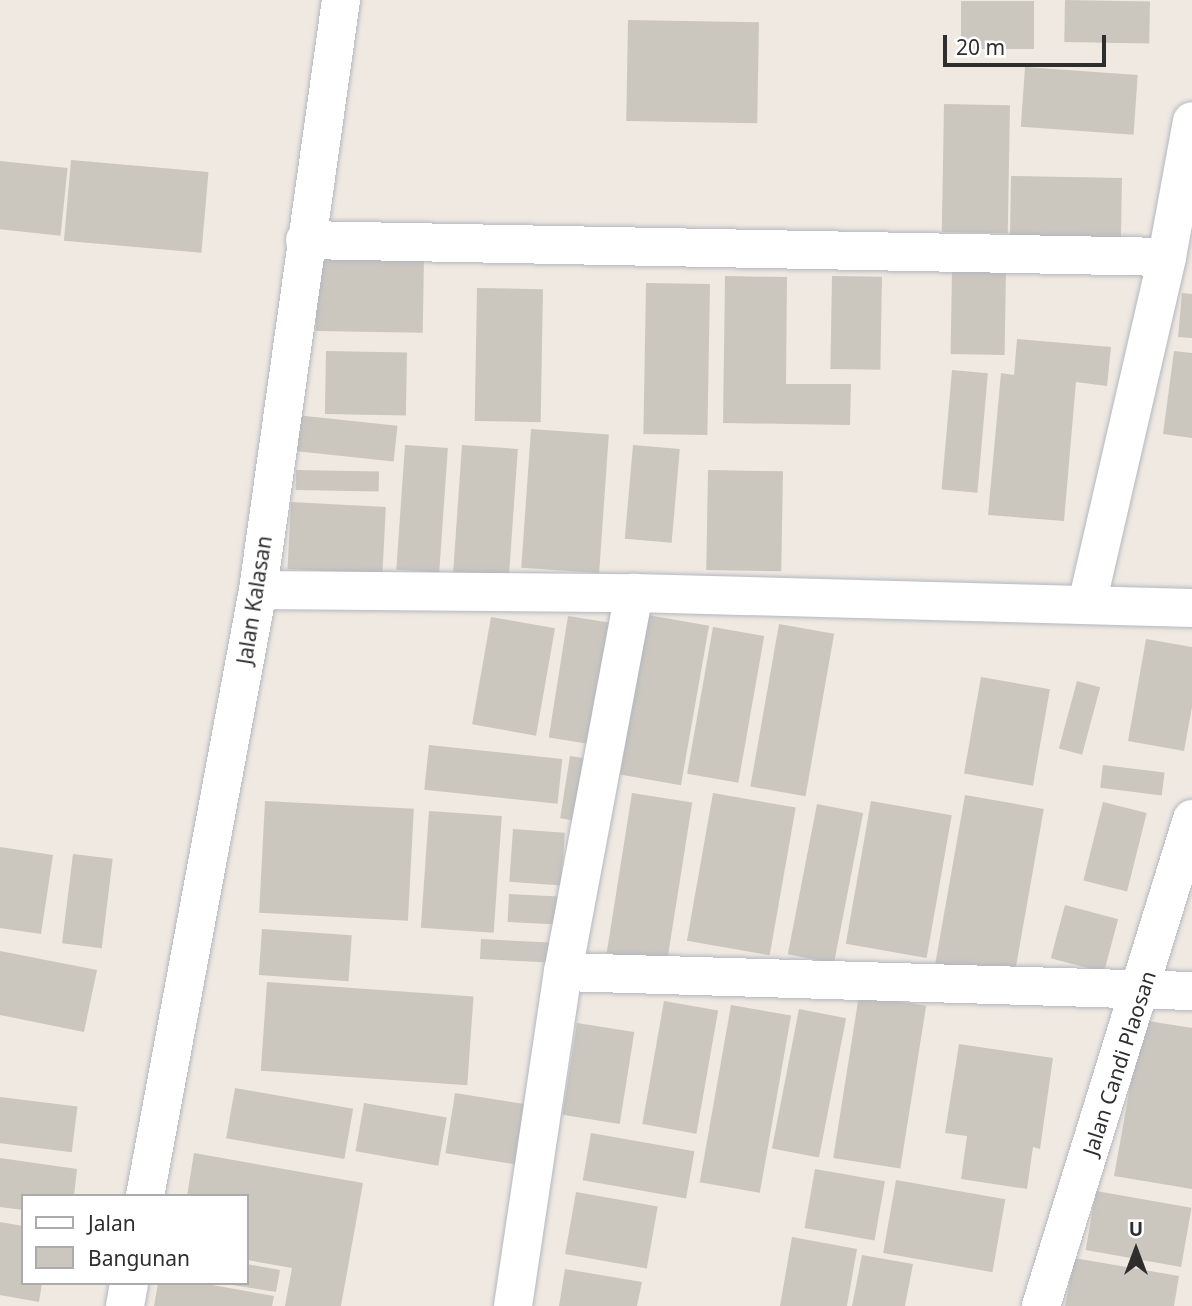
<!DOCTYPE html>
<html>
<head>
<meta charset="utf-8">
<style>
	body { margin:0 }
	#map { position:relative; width:1192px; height:1306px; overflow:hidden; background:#efe9e1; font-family:"Noto Sans",sans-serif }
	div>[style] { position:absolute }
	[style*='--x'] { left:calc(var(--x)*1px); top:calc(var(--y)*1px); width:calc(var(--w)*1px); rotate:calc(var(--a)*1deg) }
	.building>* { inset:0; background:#cbc7bf; transform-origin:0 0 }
	.roads { filter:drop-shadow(0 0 2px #b4b7c1) drop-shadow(0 0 2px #b4b7c1) }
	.minor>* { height:38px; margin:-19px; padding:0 19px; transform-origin:19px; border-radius:19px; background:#fff }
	span { translate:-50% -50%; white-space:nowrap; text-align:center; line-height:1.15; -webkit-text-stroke:5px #fff; paint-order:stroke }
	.street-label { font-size:21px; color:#2e2e2e }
	.legend { position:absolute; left:21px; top:1194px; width:228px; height:91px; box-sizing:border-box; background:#fff; border:2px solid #ababab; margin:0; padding:9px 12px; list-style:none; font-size:21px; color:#2e2e2e }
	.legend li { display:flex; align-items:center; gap:14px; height:35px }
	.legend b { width:35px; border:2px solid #ababab }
	.north { position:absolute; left:1101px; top:1215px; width:70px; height:70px; -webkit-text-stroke:5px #fff; paint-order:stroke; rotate:0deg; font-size:19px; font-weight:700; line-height:28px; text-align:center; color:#2e2e2e }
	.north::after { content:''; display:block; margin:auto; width:24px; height:32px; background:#2e2e2e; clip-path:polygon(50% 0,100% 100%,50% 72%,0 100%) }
	.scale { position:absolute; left:943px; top:35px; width:163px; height:32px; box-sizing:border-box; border:4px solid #2e2e2e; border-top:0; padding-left:9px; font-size:21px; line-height:24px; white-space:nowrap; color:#2e2e2e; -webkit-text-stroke:5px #fff; paint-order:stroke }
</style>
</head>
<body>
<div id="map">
	<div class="building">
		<div style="left:1065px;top:0;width:85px;height:42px;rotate:1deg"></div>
		<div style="left:961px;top:1px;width:73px;height:48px"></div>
		<div style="left:628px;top:20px;width:131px;height:101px;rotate:1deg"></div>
		<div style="left:1025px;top:67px;width:113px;height:60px;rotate:4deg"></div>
		<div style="left:944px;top:104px;width:66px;height:128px;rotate:1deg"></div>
		<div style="left:71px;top:160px;width:138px;height:81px;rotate:5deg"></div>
		<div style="left:0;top:161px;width:68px;height:68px;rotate:6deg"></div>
		<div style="left:1011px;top:176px;width:111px;height:62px;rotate:1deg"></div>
		<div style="left:317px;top:258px;width:107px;height:73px;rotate:1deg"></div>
		<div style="left:952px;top:271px;width:54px;height:83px;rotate:1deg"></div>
		<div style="clip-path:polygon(725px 276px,787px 277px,786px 384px,851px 384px,850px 425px,723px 423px)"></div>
		<div style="left:832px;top:276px;width:50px;height:93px;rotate:1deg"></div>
		<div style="left:646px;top:283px;width:64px;height:151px;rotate:1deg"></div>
		<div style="left:477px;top:288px;width:66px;height:133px;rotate:1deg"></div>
		<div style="clip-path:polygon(1182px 293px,1192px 294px,1192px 338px,1178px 337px)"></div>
		<div style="clip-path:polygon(1017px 339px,1111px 347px,1107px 386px,1076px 382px,1064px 521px,988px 515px,1001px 373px,1014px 375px)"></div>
		<div style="left:326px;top:351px;width:81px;height:63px;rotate:1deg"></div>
		<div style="clip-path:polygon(1174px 351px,1192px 353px,1192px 438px,1163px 434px)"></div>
		<div style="left:952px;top:370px;width:36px;height:120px;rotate:5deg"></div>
		<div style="left:296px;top:415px;width:102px;height:36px;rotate:6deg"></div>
		<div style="left:531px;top:429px;width:78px;height:139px;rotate:4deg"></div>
		<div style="left:405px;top:445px;width:43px;height:125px;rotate:4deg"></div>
		<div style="left:462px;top:445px;width:56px;height:132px;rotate:4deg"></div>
		<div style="left:633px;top:445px;width:47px;height:94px;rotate:5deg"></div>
		<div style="left:296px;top:470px;width:83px;height:20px;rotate:1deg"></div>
		<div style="left:708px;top:470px;width:75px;height:100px;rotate:1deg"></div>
		<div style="left:291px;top:502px;width:95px;height:67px;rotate:3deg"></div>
		<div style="left:648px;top:615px;width:62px;height:162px;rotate:10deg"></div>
		<div style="left:568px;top:616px;width:43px;height:123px;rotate:9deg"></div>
		<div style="left:491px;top:617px;width:65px;height:109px;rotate:10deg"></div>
		<div style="left:779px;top:624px;width:56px;height:165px;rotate:10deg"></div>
		<div style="left:713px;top:627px;width:52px;height:149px;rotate:10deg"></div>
		<div style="clip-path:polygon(1146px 639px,1192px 647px,1192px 707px,1184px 751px,1128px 741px)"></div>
		<div style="left:981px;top:677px;width:70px;height:98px;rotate:10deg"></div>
		<div style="left:1077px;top:681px;width:24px;height:70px;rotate:15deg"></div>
		<div style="left:429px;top:745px;width:134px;height:45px;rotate:6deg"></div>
		<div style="left:570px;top:756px;width:30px;height:63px;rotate:9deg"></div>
		<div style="left:1103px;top:765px;width:62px;height:23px;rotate:7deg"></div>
		<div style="left:632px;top:793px;width:61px;height:162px;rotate:9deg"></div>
		<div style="left:713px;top:793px;width:84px;height:150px;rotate:10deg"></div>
		<div style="left:965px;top:795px;width:80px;height:173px;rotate:10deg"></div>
		<div style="left:265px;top:801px;width:149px;height:112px;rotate:3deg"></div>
		<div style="left:871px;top:801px;width:82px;height:145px;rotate:10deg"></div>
		<div style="left:1103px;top:802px;width:45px;height:81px;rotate:14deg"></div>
		<div style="left:817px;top:804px;width:47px;height:153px;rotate:11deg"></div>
		<div style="left:429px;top:811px;width:73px;height:117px;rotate:4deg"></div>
		<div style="left:513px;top:829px;width:52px;height:53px;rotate:4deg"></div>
		<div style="clip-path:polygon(0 847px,53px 855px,41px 934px,0 928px)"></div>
		<div style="left:73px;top:854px;width:40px;height:90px;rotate:7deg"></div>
		<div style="left:509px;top:894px;width:50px;height:28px;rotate:3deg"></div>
		<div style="left:1065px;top:905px;width:55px;height:55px;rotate:15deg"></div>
		<div style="left:262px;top:929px;width:90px;height:46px;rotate:4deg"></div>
		<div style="left:481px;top:939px;width:69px;height:20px;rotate:3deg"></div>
		<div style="clip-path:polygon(0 951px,97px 970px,84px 1032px,0 1015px)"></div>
		<div style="left:267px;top:982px;width:207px;height:89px;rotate:4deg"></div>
		<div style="left:859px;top:995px;width:68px;height:165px;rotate:9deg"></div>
		<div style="left:664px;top:1001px;width:55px;height:125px;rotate:10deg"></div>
		<div style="left:731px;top:1005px;width:61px;height:180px;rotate:10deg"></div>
		<div style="left:799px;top:1009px;width:48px;height:142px;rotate:11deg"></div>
		<div style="clip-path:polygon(1142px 1020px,1192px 1028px,1192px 1189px,1114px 1176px)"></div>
		<div style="left:577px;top:1023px;width:58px;height:93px;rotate:9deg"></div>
		<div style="clip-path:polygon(959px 1044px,1053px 1058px,1040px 1149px,1033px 1147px,1027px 1189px,961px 1179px,967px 1136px,945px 1133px)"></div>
		<div style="left:235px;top:1088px;width:120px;height:51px;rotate:10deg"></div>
		<div style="left:455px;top:1093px;width:85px;height:61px;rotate:9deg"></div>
		<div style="left:0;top:1097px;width:78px;height:46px;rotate:7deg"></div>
		<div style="left:364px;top:1103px;width:84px;height:49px;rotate:10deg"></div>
		<div style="left:591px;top:1133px;width:105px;height:48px;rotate:10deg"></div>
		<div style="clip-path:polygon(194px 1153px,363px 1183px,341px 1306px,285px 1306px,292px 1268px,247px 1260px,247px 1196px,187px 1196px)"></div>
		<div style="clip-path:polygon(0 1158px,77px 1169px,74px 1196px,23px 1196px,23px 1210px,0 1207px)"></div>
		<div style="left:815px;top:1169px;width:71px;height:60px;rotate:10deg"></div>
		<div style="left:896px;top:1180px;width:111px;height:74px;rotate:10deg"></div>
		<div style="left:1096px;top:1191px;width:97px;height:60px;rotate:10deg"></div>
		<div style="left:576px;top:1192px;width:83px;height:63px;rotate:10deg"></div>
		<div style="clip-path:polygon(0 1222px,23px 1226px,23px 1283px,42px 1283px,39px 1302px,0 1295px)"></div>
		<div style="clip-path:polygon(792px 1237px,857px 1249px,847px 1306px,780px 1306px)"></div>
		<div style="clip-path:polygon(862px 1255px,913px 1264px,905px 1306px,852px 1306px)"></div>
		<div style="clip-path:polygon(1074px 1258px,1179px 1276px,1174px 1306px,1065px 1306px)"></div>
		<div style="clip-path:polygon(247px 1264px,280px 1270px,276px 1292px,232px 1285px,247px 1283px)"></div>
		<div style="clip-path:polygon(565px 1269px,642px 1282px,637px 1306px,559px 1306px)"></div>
		<div style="clip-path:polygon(158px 1283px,201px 1283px,274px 1296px,272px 1306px,154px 1306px)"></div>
	</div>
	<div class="roads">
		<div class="minor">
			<div style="--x:305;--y:240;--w:862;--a:1.13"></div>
			<div style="--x:258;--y:590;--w:376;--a:0.5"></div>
			<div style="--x:634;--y:593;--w:558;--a:1.54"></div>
			<div style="--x:1087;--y:604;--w:356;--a:-77"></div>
			<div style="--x:1167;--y:257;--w:138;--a:-79.6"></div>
			<div style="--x:563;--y:972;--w:629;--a:1.73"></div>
			<div style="--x:145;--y:1196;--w:616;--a:-79.44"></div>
			<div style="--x:258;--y:590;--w:596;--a:-81.99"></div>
			<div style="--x:125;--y:1306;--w:23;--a:-80"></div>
			<div style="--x:513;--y:1306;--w:338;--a:-81.5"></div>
			<div style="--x:563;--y:972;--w:386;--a:-79.4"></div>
			<div style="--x:1041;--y:1306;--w:510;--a:-72.77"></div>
		</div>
	</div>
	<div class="street-label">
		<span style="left:254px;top:600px;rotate:-81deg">Jalan Kalasan</span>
		<span style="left:1119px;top:1063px;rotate:-72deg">Jalan Candi Plaosan</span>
	</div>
	<ul class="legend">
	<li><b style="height:9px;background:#fff"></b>Jalan</li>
	<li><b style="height:19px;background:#cbc7bf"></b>Bangunan</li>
	</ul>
	<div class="north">U</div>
	<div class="scale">20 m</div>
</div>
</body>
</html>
